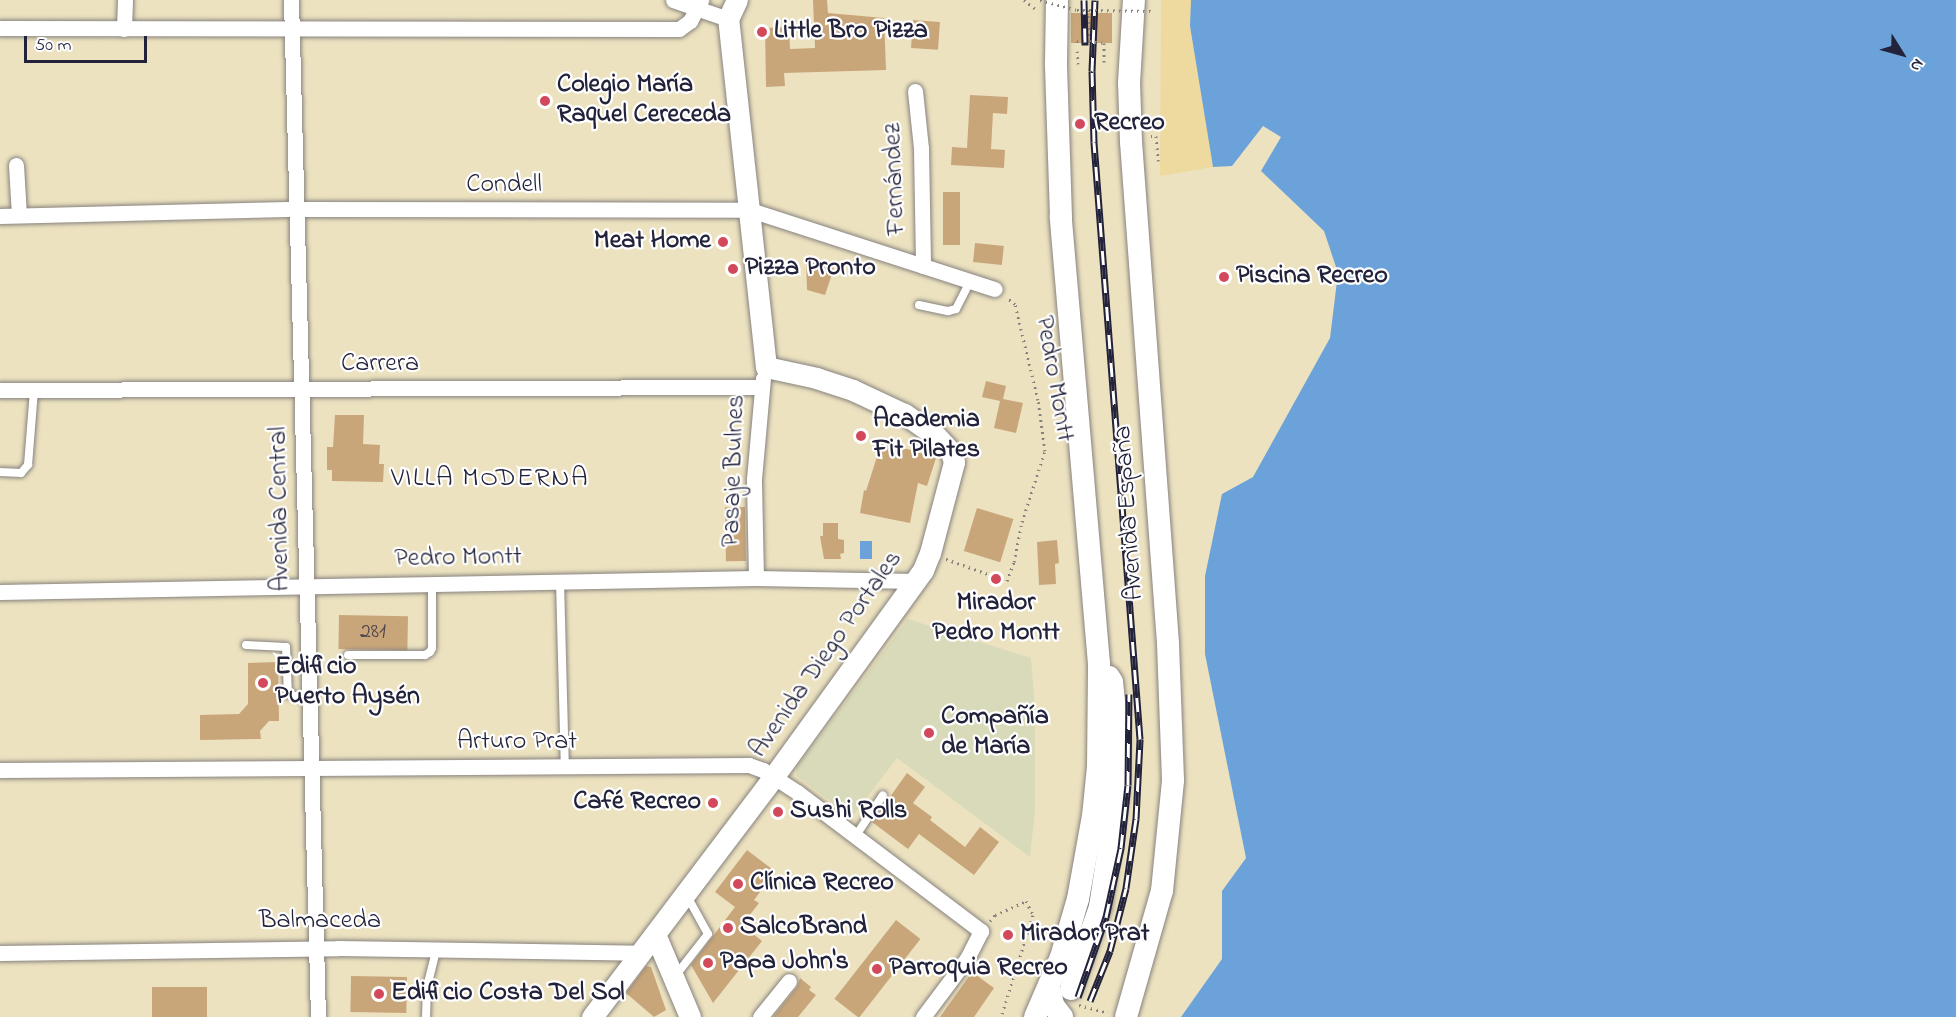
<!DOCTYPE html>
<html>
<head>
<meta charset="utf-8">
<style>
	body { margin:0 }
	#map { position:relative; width:1956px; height:1017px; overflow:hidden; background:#ece2c0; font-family:"Indie Flower",sans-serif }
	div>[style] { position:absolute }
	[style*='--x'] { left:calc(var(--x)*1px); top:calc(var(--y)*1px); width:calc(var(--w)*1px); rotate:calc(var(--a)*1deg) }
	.built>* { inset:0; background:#d9dab9 }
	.sand>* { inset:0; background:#eeda9e }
	.water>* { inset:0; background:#6ca2da; transform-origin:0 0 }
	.building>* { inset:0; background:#c9a67a; transform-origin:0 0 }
	.path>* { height:3px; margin-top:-1.5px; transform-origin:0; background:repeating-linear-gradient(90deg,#87827e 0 1.5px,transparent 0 6px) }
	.roads { filter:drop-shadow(0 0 2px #87827e) drop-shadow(0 0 2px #87827e) }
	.lane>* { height:8px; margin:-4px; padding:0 4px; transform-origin:4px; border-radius:4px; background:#fff }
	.street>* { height:15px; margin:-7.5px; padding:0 7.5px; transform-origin:7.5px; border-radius:7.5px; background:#fff }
	.secondary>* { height:21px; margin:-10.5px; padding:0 10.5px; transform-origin:10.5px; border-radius:10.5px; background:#fff }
	.primary>* { height:22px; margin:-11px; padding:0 11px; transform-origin:11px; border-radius:11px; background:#fff }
	.rail>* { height:7px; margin-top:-3.5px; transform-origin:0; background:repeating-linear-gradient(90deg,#fff 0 14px,#22223b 0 28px); box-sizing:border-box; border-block:2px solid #22223b }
	.path-bridge>* { height:3px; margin-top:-1.5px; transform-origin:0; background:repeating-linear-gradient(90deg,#87827e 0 1.5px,transparent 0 6px) }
	.dots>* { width:16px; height:16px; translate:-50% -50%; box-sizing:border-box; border:3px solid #fff; border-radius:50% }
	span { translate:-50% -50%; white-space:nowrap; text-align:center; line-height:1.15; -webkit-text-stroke:4.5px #fff; paint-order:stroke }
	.number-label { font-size:22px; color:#4c434b }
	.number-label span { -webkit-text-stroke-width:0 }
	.poi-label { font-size:26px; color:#22223b; font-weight:700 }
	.left { translate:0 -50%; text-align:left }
	.right { translate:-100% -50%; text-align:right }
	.street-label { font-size:26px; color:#22223b }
	.neighbourhood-label { font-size:27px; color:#22223b; letter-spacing:1.5px }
	.north { position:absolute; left:1872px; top:24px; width:60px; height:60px; -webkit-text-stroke:4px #fff; paint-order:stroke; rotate:127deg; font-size:16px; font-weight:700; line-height:24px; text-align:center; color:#22223b }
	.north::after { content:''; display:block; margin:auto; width:21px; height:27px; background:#22223b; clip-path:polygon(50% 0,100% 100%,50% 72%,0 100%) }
	.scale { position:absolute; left:24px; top:36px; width:123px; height:27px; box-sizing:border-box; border:3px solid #22223b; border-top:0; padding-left:8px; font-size:18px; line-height:21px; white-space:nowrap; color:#22223b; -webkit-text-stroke:4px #fff; paint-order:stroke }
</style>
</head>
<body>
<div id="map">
	<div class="built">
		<div style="clip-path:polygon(908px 619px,1031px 658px,1035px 708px,1035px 810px,1030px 857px,897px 758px,852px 817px,797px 776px,796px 768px)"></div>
	</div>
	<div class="sand">
		<div style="clip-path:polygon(1161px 0,1191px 0,1190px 26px,1213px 167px,1160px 176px)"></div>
	</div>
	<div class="water">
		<div style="clip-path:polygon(1191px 0,1956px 0,1956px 1017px,1181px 1017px,1222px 959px,1222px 891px,1246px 858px,1205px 654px,1205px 576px,1222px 494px,1253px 477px,1330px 338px,1338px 273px,1324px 231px,1261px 171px,1281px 137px,1263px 126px,1232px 166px,1213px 167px,1190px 26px)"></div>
		<div style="left:860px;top:541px;width:12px;height:18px"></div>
	</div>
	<div class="building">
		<div style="clip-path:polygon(813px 0,827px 0,828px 13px,884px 18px,886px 70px,784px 73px,785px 86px,766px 87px,765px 28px,789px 27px,790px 49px,815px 48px)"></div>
		<div style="left:1071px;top:13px;width:41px;height:30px"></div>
		<div style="left:913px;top:20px;width:27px;height:28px;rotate:4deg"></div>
		<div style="clip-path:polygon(970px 95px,1008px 97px,1007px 114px,993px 113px,991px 149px,1005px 150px,1004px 168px,951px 165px,952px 147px,967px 148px)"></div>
		<div style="left:943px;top:192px;width:17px;height:53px"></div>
		<div style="left:975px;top:243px;width:29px;height:19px;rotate:6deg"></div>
		<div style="clip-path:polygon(806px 259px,834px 268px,825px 295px,807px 290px)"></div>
		<div style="clip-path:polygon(986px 381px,1006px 386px,1003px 399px,1023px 403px,1016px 433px,994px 428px,1000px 401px,982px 397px)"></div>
		<div style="clip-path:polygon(335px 415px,364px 415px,363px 444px,380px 445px,379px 464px,384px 464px,383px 482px,332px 481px,332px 470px,327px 470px,327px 447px,333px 447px)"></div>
		<div style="clip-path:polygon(882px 441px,936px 458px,927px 486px,918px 483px,910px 523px,860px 513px,864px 490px,866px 491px)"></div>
		<div style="left:745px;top:507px;width:54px;height:20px;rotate:89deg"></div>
		<div style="left:977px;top:508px;width:38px;height:45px;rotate:17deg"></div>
		<div style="clip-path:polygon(823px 523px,838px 523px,838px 539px,844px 540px,844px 553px,840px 554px,841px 559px,824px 559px,820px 536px,823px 536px)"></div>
		<div style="clip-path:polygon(1057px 540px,1059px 563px,1055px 564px,1056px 584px,1039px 585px,1037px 542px)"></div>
		<div style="left:339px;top:615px;width:69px;height:34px;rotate:1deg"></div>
		<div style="clip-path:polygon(278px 662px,279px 721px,269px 721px,260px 731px,261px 739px,200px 740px,200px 715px,239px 714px,248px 704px,248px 663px)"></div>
		<div style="clip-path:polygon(907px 773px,925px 787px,913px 803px,932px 817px,930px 820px,965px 847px,980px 827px,999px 842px,974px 875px,919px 834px,908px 849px,872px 822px)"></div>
		<div style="clip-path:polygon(747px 850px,772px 869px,757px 890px,760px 892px,754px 900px,759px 903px,742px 925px,762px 941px,713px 1003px,691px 965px,735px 907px,715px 892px)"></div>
		<div style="left:896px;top:920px;width:31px;height:100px;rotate:38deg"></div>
		<div style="clip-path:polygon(646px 966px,651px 967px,666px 1010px,654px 1017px,626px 993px)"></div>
		<div style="clip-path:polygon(972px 972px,994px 988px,974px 1017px,940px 1017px)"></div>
		<div style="left:351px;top:976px;width:56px;height:36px;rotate:1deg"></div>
		<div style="clip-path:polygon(800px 978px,811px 987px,809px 990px,816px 995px,798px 1017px,773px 1017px,797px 987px)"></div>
		<div style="left:152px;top:987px;width:55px;height:30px"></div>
	</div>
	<div class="path">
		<div style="--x:1024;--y:0;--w:16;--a:38"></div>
		<div style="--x:1088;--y:10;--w:31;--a:88"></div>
		<div style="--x:1104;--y:43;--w:19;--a:90"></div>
		<div style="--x:1077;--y:51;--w:13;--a:86"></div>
		<div style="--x:1151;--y:136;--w:5;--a:0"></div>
		<div style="--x:1156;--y:136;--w:25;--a:85"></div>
		<div style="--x:946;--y:559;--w:65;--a:19.8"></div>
		<div style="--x:1007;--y:581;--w:20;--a:-70"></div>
		<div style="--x:1014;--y:562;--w:41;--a:-78.7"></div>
		<div style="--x:1022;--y:522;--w:75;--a:-72.1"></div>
		<div style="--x:1045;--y:451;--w:51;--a:-97.8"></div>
		<div style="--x:1038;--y:400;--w:99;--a:-103.5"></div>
		<div style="--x:1015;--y:304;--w:11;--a:-142"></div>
		<div style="--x:990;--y:921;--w:8;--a:-50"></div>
		<div style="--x:995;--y:915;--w:34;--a:-24"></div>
		<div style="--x:1026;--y:901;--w:16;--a:63"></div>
		<div style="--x:1033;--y:915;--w:107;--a:107.4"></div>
		<div style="--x:1079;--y:1005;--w:30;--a:15"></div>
	</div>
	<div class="roads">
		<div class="lane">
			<div style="--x:919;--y:305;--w:30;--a:12"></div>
			<div style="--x:948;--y:311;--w:8;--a:-14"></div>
			<div style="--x:956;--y:309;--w:31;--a:-63"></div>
			<div style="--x:0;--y:472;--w:21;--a:3"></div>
			<div style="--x:21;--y:473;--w:11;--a:-49"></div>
			<div style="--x:28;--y:465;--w:75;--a:-85.4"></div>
			<div style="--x:560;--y:581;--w:185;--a:88.5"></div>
			<div style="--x:246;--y:645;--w:40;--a:2.9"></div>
			<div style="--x:286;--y:647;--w:47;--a:87.6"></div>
			<div style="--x:288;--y:694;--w:23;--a:15"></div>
			<div style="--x:348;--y:655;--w:77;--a:0"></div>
			<div style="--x:425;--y:655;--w:6;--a:-31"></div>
			<div style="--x:430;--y:652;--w:4;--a:-63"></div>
			<div style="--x:432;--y:648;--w:65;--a:-90"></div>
			<div style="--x:855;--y:837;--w:50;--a:-56.3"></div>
			<div style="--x:676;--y:975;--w:52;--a:-52"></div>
			<div style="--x:708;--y:934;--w:43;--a:-118.9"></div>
			<div style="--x:426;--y:1017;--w:30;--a:-88"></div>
			<div style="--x:427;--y:987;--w:38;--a:-76"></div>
		</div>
		<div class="street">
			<div style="--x:291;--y:0;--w:1017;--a:88.48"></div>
			<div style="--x:673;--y:0;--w:58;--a:19.1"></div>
			<div style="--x:0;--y:28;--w:679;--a:0.08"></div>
			<div style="--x:679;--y:29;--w:14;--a:-36"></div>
			<div style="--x:690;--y:21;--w:24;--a:-62"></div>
			<div style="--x:124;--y:29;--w:29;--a:-88"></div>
			<div style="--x:915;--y:91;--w:57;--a:84"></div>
			<div style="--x:921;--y:148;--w:118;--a:89"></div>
			<div style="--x:16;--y:165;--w:50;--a:86.6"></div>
			<div style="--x:0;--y:216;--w:297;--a:-1.4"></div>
			<div style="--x:297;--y:209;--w:453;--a:0.1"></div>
			<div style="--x:750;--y:210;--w:257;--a:17.9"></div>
			<div style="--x:0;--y:390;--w:761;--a:-0.23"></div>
			<div style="--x:756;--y:578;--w:99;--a:-91.2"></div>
			<div style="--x:754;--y:479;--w:101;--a:-84.9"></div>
			<div style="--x:0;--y:592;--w:756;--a:-1.06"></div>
			<div style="--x:756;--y:578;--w:160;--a:1.1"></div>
			<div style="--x:0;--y:770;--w:749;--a:-0.38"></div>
			<div style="--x:749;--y:765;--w:15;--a:20"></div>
			<div style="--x:763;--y:770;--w:40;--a:32.9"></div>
			<div style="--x:797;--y:792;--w:231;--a:37.1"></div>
			<div style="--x:981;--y:931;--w:29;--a:117"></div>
			<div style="--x:968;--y:957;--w:75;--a:126.9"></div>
			<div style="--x:0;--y:953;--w:338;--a:-0.8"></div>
			<div style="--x:338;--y:948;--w:302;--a:0.9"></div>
			<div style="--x:760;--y:1017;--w:46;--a:-51.1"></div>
		</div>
		<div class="secondary">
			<div style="--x:655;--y:934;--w:90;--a:67.1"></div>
			<div style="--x:592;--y:1017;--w:302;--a:-52.9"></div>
			<div style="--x:774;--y:776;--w:254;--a:-54.1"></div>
			<div style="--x:923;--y:570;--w:18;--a:-68"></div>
			<div style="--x:930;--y:553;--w:94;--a:-75.2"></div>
			<div style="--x:954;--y:462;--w:10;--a:-107"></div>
			<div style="--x:951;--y:452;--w:22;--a:-133"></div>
			<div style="--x:936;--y:436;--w:39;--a:-145"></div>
			<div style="--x:904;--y:414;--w:56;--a:-154.8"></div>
			<div style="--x:853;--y:390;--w:38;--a:-162"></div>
			<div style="--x:817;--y:378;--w:52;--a:-167.8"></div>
			<div style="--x:766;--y:367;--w:350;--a:-96.2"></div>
			<div style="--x:728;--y:19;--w:21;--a:-65"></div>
		</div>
		<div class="primary">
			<div style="--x:1049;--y:987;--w:18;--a:77"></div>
			<div style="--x:1053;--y:1005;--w:15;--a:53"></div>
			<div style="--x:1071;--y:989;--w:87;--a:-70.5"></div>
			<div style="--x:1100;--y:907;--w:113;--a:-81.4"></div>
			<div style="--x:1117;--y:795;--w:55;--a:-89"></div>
			<div style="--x:1118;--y:740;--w:58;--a:-95.9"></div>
			<div style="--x:1112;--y:682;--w:6;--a:-121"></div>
			<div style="--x:1035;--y:1017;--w:65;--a:-66.6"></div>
			<div style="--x:1061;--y:957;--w:60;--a:-73.7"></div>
			<div style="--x:1078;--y:899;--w:84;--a:-79.8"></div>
			<div style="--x:1093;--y:816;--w:49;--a:-84.2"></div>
			<div style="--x:1098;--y:767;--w:103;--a:-89.4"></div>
			<div style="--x:1099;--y:664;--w:449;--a:-94.9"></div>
			<div style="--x:1061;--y:217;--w:154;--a:-91.9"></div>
			<div style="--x:1056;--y:63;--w:63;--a:-89.1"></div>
			<div style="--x:1126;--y:1017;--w:131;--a:-74.1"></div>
			<div style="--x:1162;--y:891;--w:112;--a:-84.3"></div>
			<div style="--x:1173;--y:780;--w:137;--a:-92.1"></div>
			<div style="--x:1168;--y:643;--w:502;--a:-94.22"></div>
			<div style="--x:1131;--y:142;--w:59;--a:-91.9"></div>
			<div style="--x:1129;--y:83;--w:83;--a:-86.6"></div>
		</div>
	</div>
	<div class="rail">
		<div style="--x:1084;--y:0;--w:45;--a:88.7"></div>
		<div style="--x:1078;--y:997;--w:85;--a:-70.7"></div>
		<div style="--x:1106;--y:917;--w:71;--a:-77.7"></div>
		<div style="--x:1121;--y:848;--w:63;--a:-83.7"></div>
		<div style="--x:1128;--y:785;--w:91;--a:-89.4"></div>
		<div style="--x:1090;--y:1001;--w:54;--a:-68.2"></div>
		<div style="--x:1110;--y:951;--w:65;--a:-75.7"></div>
		<div style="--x:1126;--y:888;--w:70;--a:-81.8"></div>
		<div style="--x:1136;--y:819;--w:80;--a:-87.1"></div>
		<div style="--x:1140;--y:739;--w:599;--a:-94.41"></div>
		<div style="--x:1094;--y:142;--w:71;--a:-91.6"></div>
		<div style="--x:1092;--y:71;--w:71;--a:-87.6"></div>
	</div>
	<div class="path-bridge">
		<div style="--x:1040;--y:0;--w:38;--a:15"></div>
		<div style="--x:1077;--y:10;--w:74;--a:0.8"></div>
		<div style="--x:1077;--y:43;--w:2;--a:-90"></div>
		<div style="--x:1077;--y:41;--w:12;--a:0"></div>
		<div style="--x:1089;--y:41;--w:15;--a:8"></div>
	</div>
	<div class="dots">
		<div style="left:762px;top:32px;background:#d1495b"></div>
		<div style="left:545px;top:101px;background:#d1495b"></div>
		<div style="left:1080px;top:124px;background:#d1495b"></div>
		<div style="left:723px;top:242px;background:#d1495b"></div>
		<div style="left:733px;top:269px;background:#d1495b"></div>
		<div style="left:1224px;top:277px;background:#d1495b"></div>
		<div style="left:861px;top:436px;background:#d1495b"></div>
		<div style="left:996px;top:579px;background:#d1495b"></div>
		<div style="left:263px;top:683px;background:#d1495b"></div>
		<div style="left:929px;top:733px;background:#d1495b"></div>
		<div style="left:713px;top:803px;background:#d1495b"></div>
		<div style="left:778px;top:812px;background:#d1495b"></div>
		<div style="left:738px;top:884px;background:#d1495b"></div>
		<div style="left:728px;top:928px;background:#d1495b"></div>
		<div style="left:1008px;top:935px;background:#d1495b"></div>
		<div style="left:708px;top:963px;background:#d1495b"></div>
		<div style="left:877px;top:969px;background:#d1495b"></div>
		<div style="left:379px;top:994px;background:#d1495b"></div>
	</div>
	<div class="number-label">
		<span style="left:373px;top:633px">281</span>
	</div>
	<div class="poi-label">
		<span class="left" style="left:774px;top:32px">Little Bro Pizza</span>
		<span class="left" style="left:557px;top:101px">Colegio María<br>Raquel Cereceda</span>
		<span class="left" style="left:1094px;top:124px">Recreo</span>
		<span class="right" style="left:711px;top:242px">Meat Home</span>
		<span class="left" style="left:745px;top:269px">Pizza Pronto</span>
		<span class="left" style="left:1236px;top:277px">Piscina Recreo</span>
		<span class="left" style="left:873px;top:436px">Academia<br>Fit Pilates</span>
		<span style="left:996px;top:619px">Mirador<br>Pedro Montt</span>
		<span class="left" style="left:275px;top:683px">Edificio<br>Puerto Aysén</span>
		<span class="left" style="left:941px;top:733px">Compañía<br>de María</span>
		<span class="right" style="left:701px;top:803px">Café Recreo</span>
		<span class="left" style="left:790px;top:812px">Sushi Rolls</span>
		<span class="left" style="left:750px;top:884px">Clínica Recreo</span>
		<span class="left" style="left:740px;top:928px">SalcoBrand</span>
		<span class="left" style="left:1020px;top:935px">Mirador Prat</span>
		<span class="left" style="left:720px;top:963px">Papa John's</span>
		<span class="left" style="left:889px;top:969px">Parroquia Recreo</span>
		<span class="left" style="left:391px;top:994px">Edificio Costa Del Sol</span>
	</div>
	<div class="street-label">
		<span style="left:896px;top:179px;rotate:-92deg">Fernández</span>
		<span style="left:504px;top:186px">Condell</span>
		<span style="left:380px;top:365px">Carrera</span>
		<span style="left:1053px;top:379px;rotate:80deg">Pedro Montt</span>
		<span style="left:735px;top:471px;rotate:-88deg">Pasaje Bulnes</span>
		<span style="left:281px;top:509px;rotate:-91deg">Avenida Central</span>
		<span style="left:1130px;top:513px;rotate:-94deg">Avenida España</span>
		<span style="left:458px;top:559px;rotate:-1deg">Pedro Montt</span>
		<span style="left:827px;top:655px;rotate:-55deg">Avenida Diego Portales</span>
		<span style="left:517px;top:743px">Arturo Prat</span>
		<span style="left:320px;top:922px">Balmaceda</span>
	</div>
	<div class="neighbourhood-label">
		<span style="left:490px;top:479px">VILLA MODERNA</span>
	</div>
	<div class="north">N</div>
	<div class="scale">50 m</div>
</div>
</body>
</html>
